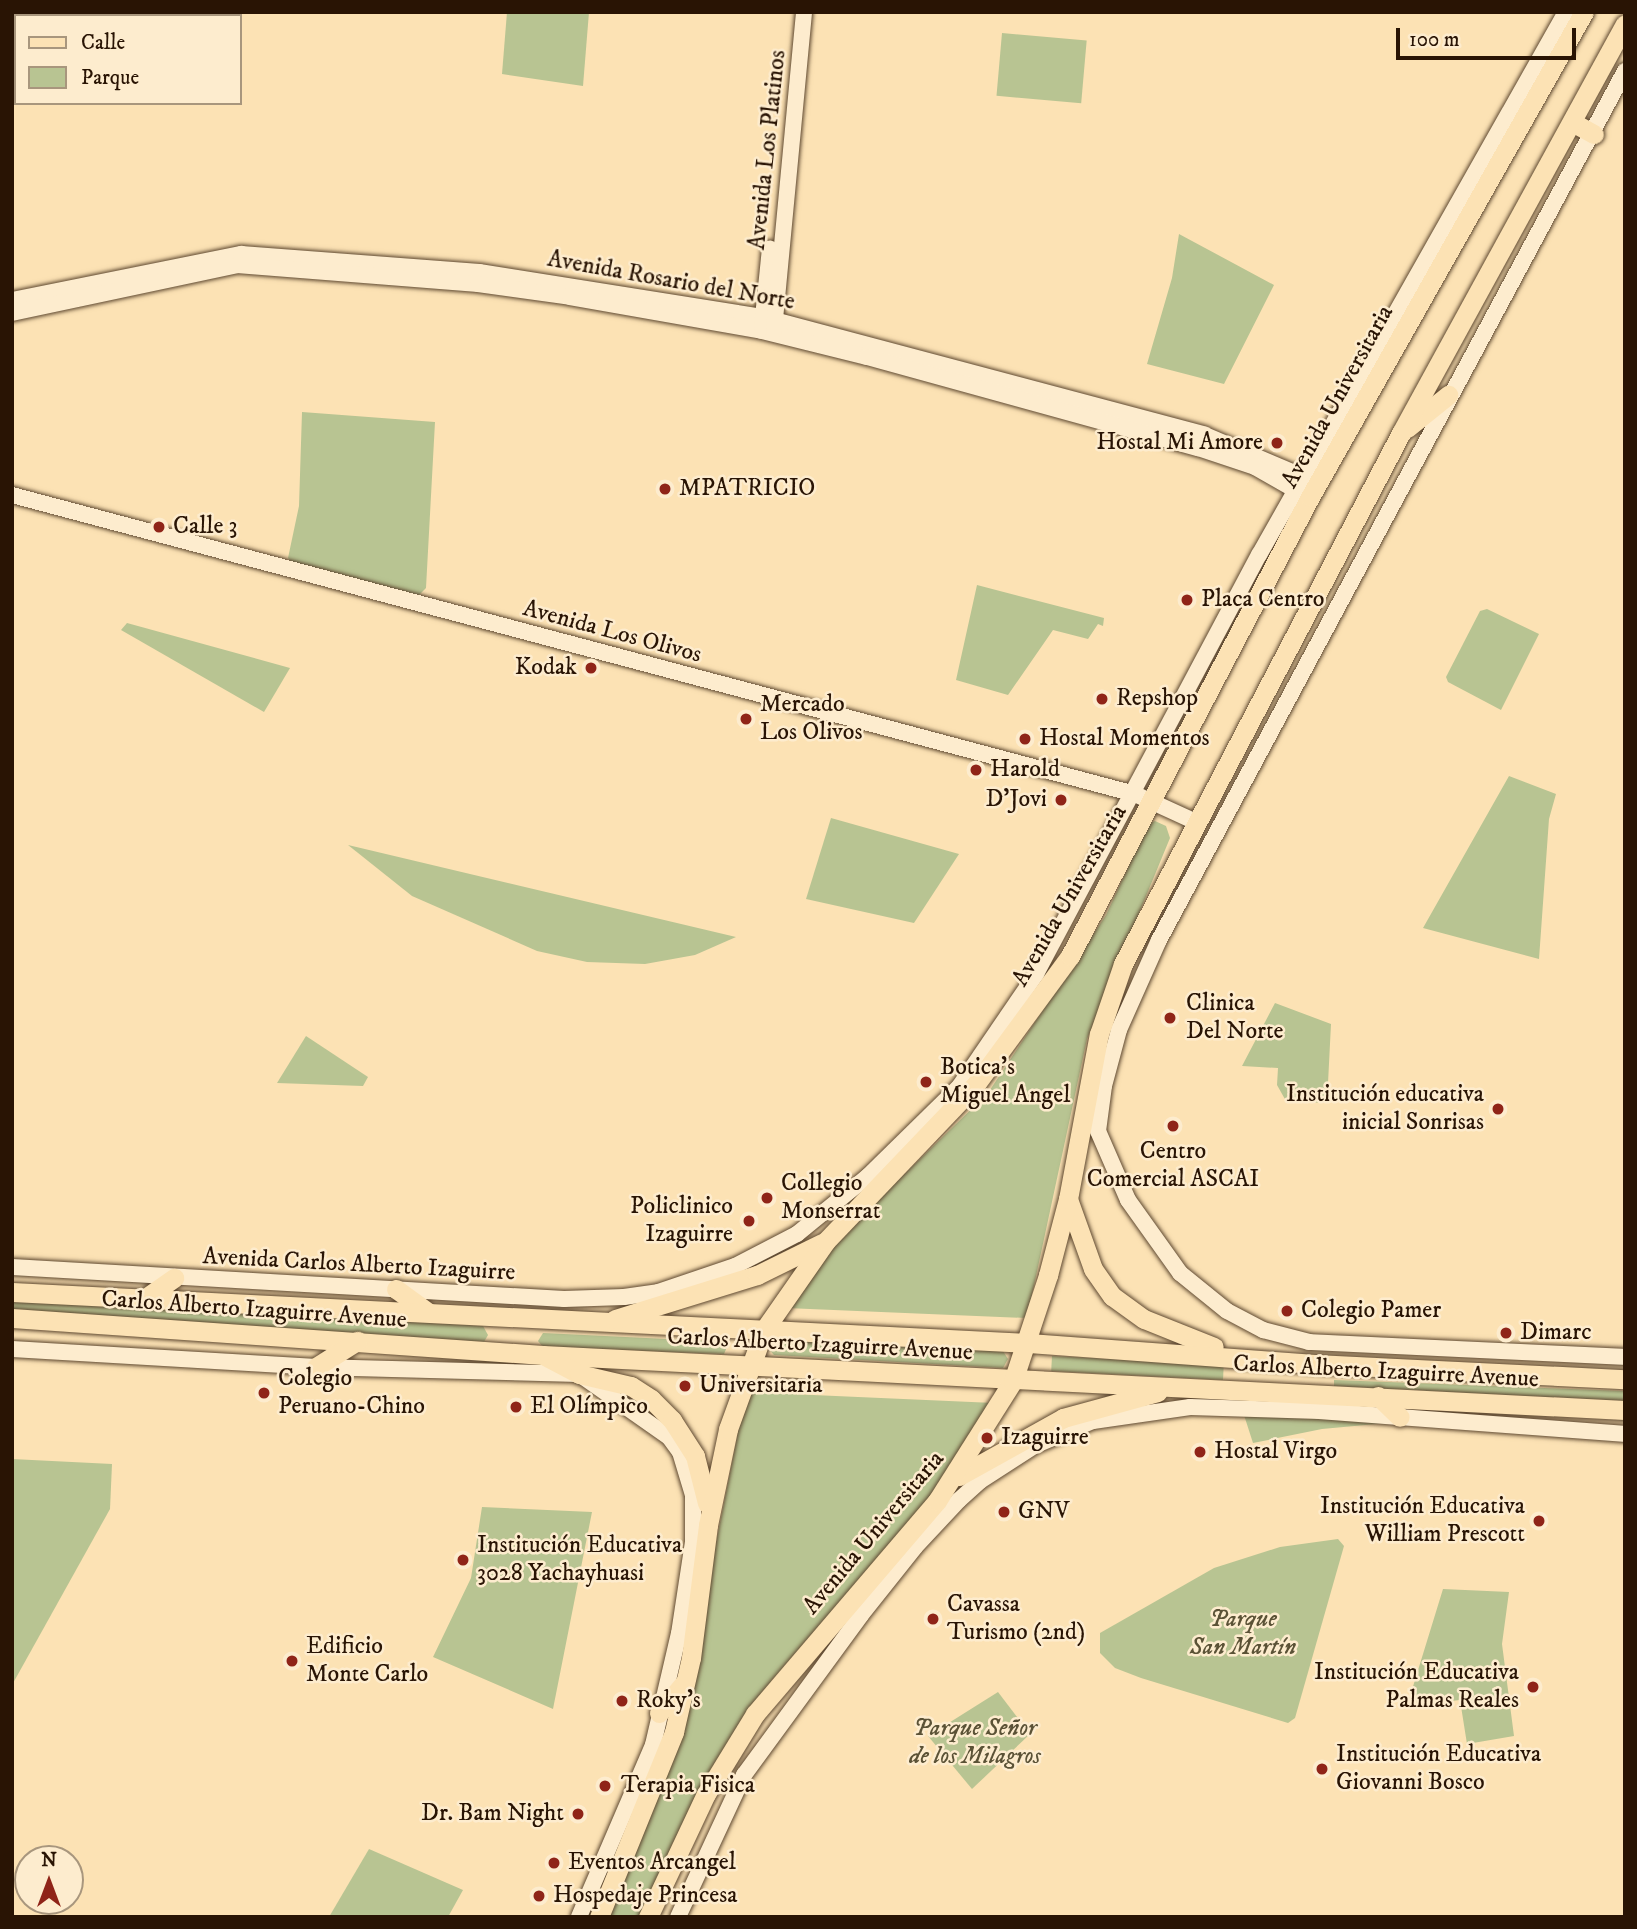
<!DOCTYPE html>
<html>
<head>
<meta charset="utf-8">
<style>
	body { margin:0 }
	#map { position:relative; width:1637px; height:1929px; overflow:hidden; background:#fce2b4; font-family:"IM FELL DW Pica",serif }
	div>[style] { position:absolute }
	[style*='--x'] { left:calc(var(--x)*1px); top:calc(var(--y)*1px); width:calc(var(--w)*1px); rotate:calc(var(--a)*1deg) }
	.green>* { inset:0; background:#b8c492; transform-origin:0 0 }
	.roads { filter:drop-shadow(0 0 2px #5e4830) drop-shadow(0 0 2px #5e4830) }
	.tertiary>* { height:16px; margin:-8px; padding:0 8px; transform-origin:8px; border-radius:8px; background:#fdecce }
	.primary>* { height:19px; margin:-9.5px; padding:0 9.5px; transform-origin:9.5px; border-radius:9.5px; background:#fce2b4 }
	.dots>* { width:19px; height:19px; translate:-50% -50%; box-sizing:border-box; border:4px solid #fdecce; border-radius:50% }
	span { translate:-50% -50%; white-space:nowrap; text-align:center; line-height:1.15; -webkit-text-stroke:5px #fdecce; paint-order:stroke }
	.street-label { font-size:24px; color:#291404 }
	.poi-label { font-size:24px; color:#291404 }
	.right { translate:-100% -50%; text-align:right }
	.left { translate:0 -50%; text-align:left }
	.park-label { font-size:24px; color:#5b5236; font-style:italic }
	.frame { position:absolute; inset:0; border:14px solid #291404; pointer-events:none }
	.legend { position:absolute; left:14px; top:14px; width:228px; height:91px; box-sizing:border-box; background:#fdecce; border:2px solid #a8967d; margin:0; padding:9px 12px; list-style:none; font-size:21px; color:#291404 }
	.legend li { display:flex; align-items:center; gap:14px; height:35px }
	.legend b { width:35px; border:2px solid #a8967d }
	.north { position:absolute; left:14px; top:1845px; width:70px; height:70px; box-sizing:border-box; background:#fdecce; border:2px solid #a8967d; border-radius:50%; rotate:0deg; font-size:19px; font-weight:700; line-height:28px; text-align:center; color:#291404 }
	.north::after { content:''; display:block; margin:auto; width:24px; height:32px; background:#8f2418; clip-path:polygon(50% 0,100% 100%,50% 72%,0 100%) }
	.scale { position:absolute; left:1396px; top:28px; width:180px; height:32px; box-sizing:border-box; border:4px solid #291404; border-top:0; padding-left:9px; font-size:21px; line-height:24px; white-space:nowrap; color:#291404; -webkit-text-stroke:5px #fdecce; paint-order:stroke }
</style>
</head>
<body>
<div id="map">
	<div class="green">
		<div style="clip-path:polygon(507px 12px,589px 12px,583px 86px,502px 74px)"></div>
		<div style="left:1002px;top:33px;width:85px;height:63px;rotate:5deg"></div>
		<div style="clip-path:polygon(1179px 234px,1274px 285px,1224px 384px,1147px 364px,1172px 278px)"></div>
		<div style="clip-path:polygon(302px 412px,435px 422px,426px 588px,419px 595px,292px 563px,288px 558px,299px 506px)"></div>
		<div style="clip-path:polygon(977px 585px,1104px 618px,1103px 626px,1098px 624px,1088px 639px,1053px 630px,1008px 695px,956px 680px)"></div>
		<div style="clip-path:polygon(1487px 609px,1539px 634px,1501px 710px,1448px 682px,1446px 677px,1480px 611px)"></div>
		<div style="clip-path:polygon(127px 623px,290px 668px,264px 712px,121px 630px)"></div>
		<div style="clip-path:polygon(1509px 776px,1556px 794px,1549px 819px,1539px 959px,1423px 928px)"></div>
		<div style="clip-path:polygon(831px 818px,959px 854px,914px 923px,806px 899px)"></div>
		<div style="clip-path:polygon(1155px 821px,1166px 826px,1170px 838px,1087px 1039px,1027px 1318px,786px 1308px,824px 1252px,988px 1093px,1106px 915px,1148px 824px)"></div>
		<div style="clip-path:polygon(348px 845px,736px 937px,695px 955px,645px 964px,587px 962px,537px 951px,412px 896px)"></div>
		<div style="clip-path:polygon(1275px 1003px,1331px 1024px,1327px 1103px,1286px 1101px,1277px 1085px,1278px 1068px,1242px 1066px)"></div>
		<div style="clip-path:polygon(306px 1036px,368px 1077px,363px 1086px,277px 1083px)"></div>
		<div style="clip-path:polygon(12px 1298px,483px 1326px,488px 1335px,484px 1342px,12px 1313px)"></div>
		<div style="clip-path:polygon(543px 1333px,729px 1342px,724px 1354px,543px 1347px,538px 1341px)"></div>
		<div style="clip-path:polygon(775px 1340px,1003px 1351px,1008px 1359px,1003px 1368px,774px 1355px,767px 1347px)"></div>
		<div style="left:1052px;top:1356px;width:172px;height:15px;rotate:3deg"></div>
		<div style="clip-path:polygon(1334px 1380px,1625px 1391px,1625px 1401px,1334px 1386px)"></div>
		<div style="clip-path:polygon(746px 1392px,994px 1403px,951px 1474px,772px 1680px,642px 1917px,607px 1917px,639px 1844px,714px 1553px)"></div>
		<div style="clip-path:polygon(1243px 1412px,1387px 1423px,1322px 1429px,1253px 1443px)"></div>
		<div style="clip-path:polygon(12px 1459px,112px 1464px,110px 1509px,12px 1685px)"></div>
		<div style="clip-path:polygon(482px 1507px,592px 1512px,553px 1709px,433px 1657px,471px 1578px)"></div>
		<div style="clip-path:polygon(1338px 1539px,1344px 1546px,1295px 1718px,1288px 1723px,1141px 1678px,1115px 1668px,1100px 1653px,1100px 1633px,1214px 1568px,1280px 1547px)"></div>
		<div style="clip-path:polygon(1443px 1589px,1509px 1592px,1502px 1644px,1514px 1736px,1467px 1744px,1460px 1700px,1407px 1706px)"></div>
		<div style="clip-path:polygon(998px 1692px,1030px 1734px,972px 1789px,928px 1736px)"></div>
		<div style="clip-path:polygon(369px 1849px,463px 1890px,448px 1917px,329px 1917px)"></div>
	</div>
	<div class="roads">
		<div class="tertiary">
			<div style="--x:1625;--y:71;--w:986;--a:118.2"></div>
			<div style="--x:1159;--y:940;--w:98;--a:114"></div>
			<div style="--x:1119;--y:1030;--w:58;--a:105"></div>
			<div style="--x:1104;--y:1086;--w:45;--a:97.6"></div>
			<div style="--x:1098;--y:1131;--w:75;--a:66.5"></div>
			<div style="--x:1128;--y:1200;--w:90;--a:54.5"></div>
			<div style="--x:1180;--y:1273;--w:60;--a:39"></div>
			<div style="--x:1227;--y:1311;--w:41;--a:27.8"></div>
			<div style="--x:1263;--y:1330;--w:48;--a:14.6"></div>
			<div style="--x:1309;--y:1342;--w:316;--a:2.7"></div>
			<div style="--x:12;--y:300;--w:234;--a:-11.4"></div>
			<div style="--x:241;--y:254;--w:239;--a:4.3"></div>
			<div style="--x:479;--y:272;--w:288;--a:9"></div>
			<div style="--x:763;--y:317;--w:457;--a:14.9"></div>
			<div style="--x:1205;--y:435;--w:108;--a:23"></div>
			<div style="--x:12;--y:313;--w:230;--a:-12"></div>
			<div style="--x:237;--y:265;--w:242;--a:4.5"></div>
			<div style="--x:478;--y:284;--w:93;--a:8"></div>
			<div style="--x:570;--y:297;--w:195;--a:10"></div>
			<div style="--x:762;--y:331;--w:108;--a:13.9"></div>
			<div style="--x:867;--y:357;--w:343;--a:15.4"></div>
			<div style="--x:1198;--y:448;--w:60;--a:18.4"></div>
			<div style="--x:1255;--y:467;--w:48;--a:29.7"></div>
			<div style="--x:762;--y:327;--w:79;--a:-84.2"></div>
			<div style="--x:774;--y:330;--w:319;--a:-84.6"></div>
			<div style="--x:12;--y:495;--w:1162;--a:14.91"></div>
			<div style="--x:1135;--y:794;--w:67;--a:24.7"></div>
			<div style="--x:12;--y:1267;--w:553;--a:3.32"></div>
			<div style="--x:564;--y:1299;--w:60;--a:-1.9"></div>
			<div style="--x:624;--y:1297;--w:34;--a:-8"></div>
			<div style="--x:658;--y:1292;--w:81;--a:-18.7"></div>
			<div style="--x:735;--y:1266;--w:70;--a:-27.3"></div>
			<div style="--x:797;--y:1234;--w:92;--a:-39.2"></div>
			<div style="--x:868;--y:1176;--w:127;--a:-44.4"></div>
			<div style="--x:959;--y:1087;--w:137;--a:-55.7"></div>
			<div style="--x:1036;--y:974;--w:475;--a:-62"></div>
			<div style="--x:1259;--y:555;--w:624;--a:-60.52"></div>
			<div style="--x:12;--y:1349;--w:305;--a:3.4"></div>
			<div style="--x:316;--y:1367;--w:263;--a:1.5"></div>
			<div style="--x:579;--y:1374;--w:110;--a:35"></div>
			<div style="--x:669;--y:1437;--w:19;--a:54"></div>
			<div style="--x:680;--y:1452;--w:45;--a:73.2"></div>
			<div style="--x:693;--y:1495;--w:47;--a:90"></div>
			<div style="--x:693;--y:1542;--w:92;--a:98.7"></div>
			<div style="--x:679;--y:1633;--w:115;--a:103.1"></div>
			<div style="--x:653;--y:1745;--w:187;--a:113.3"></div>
			<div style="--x:678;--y:1917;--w:157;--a:-65.1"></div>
			<div style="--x:744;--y:1775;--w:198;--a:-53.8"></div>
			<div style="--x:861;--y:1615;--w:87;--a:-51.5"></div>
			<div style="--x:915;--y:1547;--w:64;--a:-46.9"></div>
			<div style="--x:959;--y:1500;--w:28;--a:-42"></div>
			<div style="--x:980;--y:1481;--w:64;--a:-32.9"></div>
			<div style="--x:1034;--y:1446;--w:64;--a:-23"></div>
			<div style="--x:1093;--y:1421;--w:98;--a:-8.2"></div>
			<div style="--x:1190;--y:1407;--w:130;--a:1.8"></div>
			<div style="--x:1320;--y:1411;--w:306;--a:4.3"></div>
		</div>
		<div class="primary">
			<div style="--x:1572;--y:122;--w:25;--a:29"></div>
			<div style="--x:1407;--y:428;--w:53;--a:-38.8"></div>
			<div style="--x:1068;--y:1199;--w:74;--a:70.3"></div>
			<div style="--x:1093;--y:1269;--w:33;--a:55"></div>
			<div style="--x:1112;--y:1296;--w:39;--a:36"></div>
			<div style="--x:1144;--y:1319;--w:75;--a:21.8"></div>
			<div style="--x:396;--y:1289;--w:39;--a:36"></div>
			<div style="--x:12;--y:1292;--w:1017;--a:2.87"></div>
			<div style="--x:1028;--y:1343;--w:288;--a:4.2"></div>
			<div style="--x:1315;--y:1364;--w:310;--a:2.8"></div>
			<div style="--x:144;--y:1299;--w:37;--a:-35"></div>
			<div style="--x:12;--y:1318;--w:532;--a:3.99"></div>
			<div style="--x:543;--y:1355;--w:1083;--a:2.91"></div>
			<div style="--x:615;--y:1319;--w:149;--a:-17.2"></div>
			<div style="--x:757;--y:1275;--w:72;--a:-26.2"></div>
			<div style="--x:547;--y:1357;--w:36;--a:28"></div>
			<div style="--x:579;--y:1374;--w:53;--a:13"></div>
			<div style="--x:631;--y:1386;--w:24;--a:33"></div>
			<div style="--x:651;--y:1399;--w:30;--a:45"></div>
			<div style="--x:672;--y:1420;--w:43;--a:57.4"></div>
			<div style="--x:695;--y:1456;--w:49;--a:75.7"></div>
			<div style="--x:316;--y:1367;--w:49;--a:-32.4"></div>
			<div style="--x:1378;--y:1396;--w:30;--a:44"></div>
			<div style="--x:959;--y:1476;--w:119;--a:-29.1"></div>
			<div style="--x:1063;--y:1418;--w:98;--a:-15.3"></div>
			<div style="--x:659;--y:1713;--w:40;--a:-50"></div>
			<div style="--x:599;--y:1917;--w:200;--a:-67.9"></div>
			<div style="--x:674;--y:1732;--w:76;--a:-77.1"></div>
			<div style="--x:691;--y:1658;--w:134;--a:-82.7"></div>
			<div style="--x:708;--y:1525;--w:98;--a:-78.2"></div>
			<div style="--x:728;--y:1429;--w:105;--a:-70"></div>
			<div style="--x:764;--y:1330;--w:108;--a:-55.1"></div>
			<div style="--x:826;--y:1241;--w:217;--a:-46.3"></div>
			<div style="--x:976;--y:1084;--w:159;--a:-53.7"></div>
			<div style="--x:1070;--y:956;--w:518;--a:-62.4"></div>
			<div style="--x:1310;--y:497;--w:557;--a:-60.54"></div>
			<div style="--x:648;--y:1917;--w:136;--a:-64.8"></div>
			<div style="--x:706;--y:1794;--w:94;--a:-58.5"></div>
			<div style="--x:755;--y:1714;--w:280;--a:-49.5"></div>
			<div style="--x:937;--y:1501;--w:142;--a:-57.7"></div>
			<div style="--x:1013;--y:1381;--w:112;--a:-71.7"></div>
			<div style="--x:1048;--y:1275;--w:79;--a:-75.3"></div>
			<div style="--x:1068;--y:1199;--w:168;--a:-79.4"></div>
			<div style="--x:1099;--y:1034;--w:74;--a:-71.1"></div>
			<div style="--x:1123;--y:964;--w:599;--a:-62.37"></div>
			<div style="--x:1401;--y:433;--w:466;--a:-61.3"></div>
		</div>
	</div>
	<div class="dots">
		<div style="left:1277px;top:443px;background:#8f2418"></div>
		<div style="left:665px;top:489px;background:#8f2418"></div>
		<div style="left:159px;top:527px;background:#8f2418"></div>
		<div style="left:1187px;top:600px;background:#8f2418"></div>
		<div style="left:591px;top:668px;background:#8f2418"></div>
		<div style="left:1102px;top:699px;background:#8f2418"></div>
		<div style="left:746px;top:719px;background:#8f2418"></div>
		<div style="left:1025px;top:739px;background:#8f2418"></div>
		<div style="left:976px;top:770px;background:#8f2418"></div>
		<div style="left:1061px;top:800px;background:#8f2418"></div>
		<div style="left:1170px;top:1018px;background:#8f2418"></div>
		<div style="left:926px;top:1082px;background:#8f2418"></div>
		<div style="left:1498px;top:1109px;background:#8f2418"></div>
		<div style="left:1173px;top:1126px;background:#8f2418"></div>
		<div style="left:767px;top:1198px;background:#8f2418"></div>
		<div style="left:749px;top:1221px;background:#8f2418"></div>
		<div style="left:1287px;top:1311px;background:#8f2418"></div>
		<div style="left:1506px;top:1333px;background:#8f2418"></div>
		<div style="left:685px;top:1386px;background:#8f2418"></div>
		<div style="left:264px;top:1393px;background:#8f2418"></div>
		<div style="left:516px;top:1407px;background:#8f2418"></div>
		<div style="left:987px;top:1438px;background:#8f2418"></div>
		<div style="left:1200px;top:1452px;background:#8f2418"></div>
		<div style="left:1004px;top:1512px;background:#8f2418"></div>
		<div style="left:1539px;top:1521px;background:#8f2418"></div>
		<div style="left:463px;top:1560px;background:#8f2418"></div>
		<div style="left:933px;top:1619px;background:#8f2418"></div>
		<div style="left:292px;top:1661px;background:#8f2418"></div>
		<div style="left:1533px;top:1687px;background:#8f2418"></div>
		<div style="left:622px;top:1701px;background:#8f2418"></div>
		<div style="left:1322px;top:1769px;background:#8f2418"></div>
		<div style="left:605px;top:1786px;background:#8f2418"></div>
		<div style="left:578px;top:1814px;background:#8f2418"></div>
		<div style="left:554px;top:1863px;background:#8f2418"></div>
		<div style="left:539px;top:1896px;background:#8f2418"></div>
	</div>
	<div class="street-label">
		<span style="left:768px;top:150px;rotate:-84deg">Avenida Los Platinos</span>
		<span style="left:671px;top:281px;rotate:10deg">Avenida Rosario del Norte</span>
		<span style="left:1338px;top:397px;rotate:-61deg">Avenida Universitaria</span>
		<span style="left:612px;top:632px;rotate:15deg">Avenida Los Olivos</span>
		<span style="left:1070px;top:896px;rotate:-60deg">Avenida Universitaria</span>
		<span style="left:359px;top:1265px;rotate:3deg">Avenida Carlos Alberto Izaguirre</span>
		<span style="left:254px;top:1310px;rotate:4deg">Carlos Alberto Izaguirre Avenue</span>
		<span style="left:820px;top:1345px;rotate:3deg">Carlos Alberto Izaguirre Avenue</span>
		<span style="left:1386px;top:1372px;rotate:3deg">Carlos Alberto Izaguirre Avenue</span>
		<span style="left:874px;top:1533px;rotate:-50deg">Avenida Universitaria</span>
	</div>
	<div class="poi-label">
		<span class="right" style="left:1263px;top:443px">Hostal Mi Amore</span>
		<span class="left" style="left:679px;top:489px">MPATRICIO</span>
		<span class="left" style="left:173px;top:527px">Calle 3</span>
		<span class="left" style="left:1201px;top:600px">Placa Centro</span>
		<span class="right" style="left:577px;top:668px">Kodak</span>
		<span class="left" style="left:1116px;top:699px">Repshop</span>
		<span class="left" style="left:760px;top:719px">Mercado<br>Los Olivos</span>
		<span class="left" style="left:1039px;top:739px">Hostal Momentos</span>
		<span class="left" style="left:990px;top:770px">Harold</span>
		<span class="right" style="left:1047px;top:800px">D'Jovi</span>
		<span class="left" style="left:1186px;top:1018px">Clinica<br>Del Norte</span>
		<span class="left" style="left:940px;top:1082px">Botica's<br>Miguel Angel</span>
		<span class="right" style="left:1484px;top:1109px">Institución educativa<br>inicial Sonrisas</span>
		<span style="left:1173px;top:1166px">Centro<br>Comercial ASCAI</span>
		<span class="left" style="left:781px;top:1198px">Collegio<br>Monserrat</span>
		<span class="right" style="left:733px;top:1221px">Policlinico<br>Izaguirre</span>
		<span class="left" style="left:1301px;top:1311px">Colegio Pamer</span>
		<span class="left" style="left:1520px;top:1333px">Dimarc</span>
		<span class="left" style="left:278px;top:1393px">Colegio<br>Peruano-Chino</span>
		<span class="left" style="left:699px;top:1386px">Universitaria</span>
		<span class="left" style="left:530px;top:1407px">El Olímpico</span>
		<span class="left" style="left:1001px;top:1438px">Izaguirre</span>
		<span class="left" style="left:1214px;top:1452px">Hostal Virgo</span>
		<span class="right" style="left:1525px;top:1521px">Institución Educativa<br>William Prescott</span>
		<span class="left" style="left:1018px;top:1512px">GNV</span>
		<span class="left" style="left:477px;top:1560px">Institución Educativa<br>3028 Yachayhuasi</span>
		<span class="left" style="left:947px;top:1619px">Cavassa<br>Turismo (2nd)</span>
		<span class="left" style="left:306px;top:1661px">Edificio<br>Monte Carlo</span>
		<span class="right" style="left:1519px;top:1687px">Institución Educativa<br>Palmas Reales</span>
		<span class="left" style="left:636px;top:1701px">Roky's</span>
		<span class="left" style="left:1336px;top:1769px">Institución Educativa<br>Giovanni Bosco</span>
		<span class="left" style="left:621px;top:1786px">Terapia Fisica</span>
		<span class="right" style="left:564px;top:1814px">Dr. Bam Night</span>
		<span class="left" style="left:568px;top:1863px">Eventos Arcangel</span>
		<span class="left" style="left:553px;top:1896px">Hospedaje Princesa</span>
	</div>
	<div class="park-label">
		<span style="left:1243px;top:1634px">Parque<br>San Martín</span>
		<span style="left:975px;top:1743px">Parque Señor<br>de los Milagros</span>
	</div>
	<div class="frame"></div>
	<ul class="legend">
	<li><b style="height:9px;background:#fce2b4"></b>Calle</li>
	<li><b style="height:19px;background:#b8c492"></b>Parque</li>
	</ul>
	<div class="north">N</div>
	<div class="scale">100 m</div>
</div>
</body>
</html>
